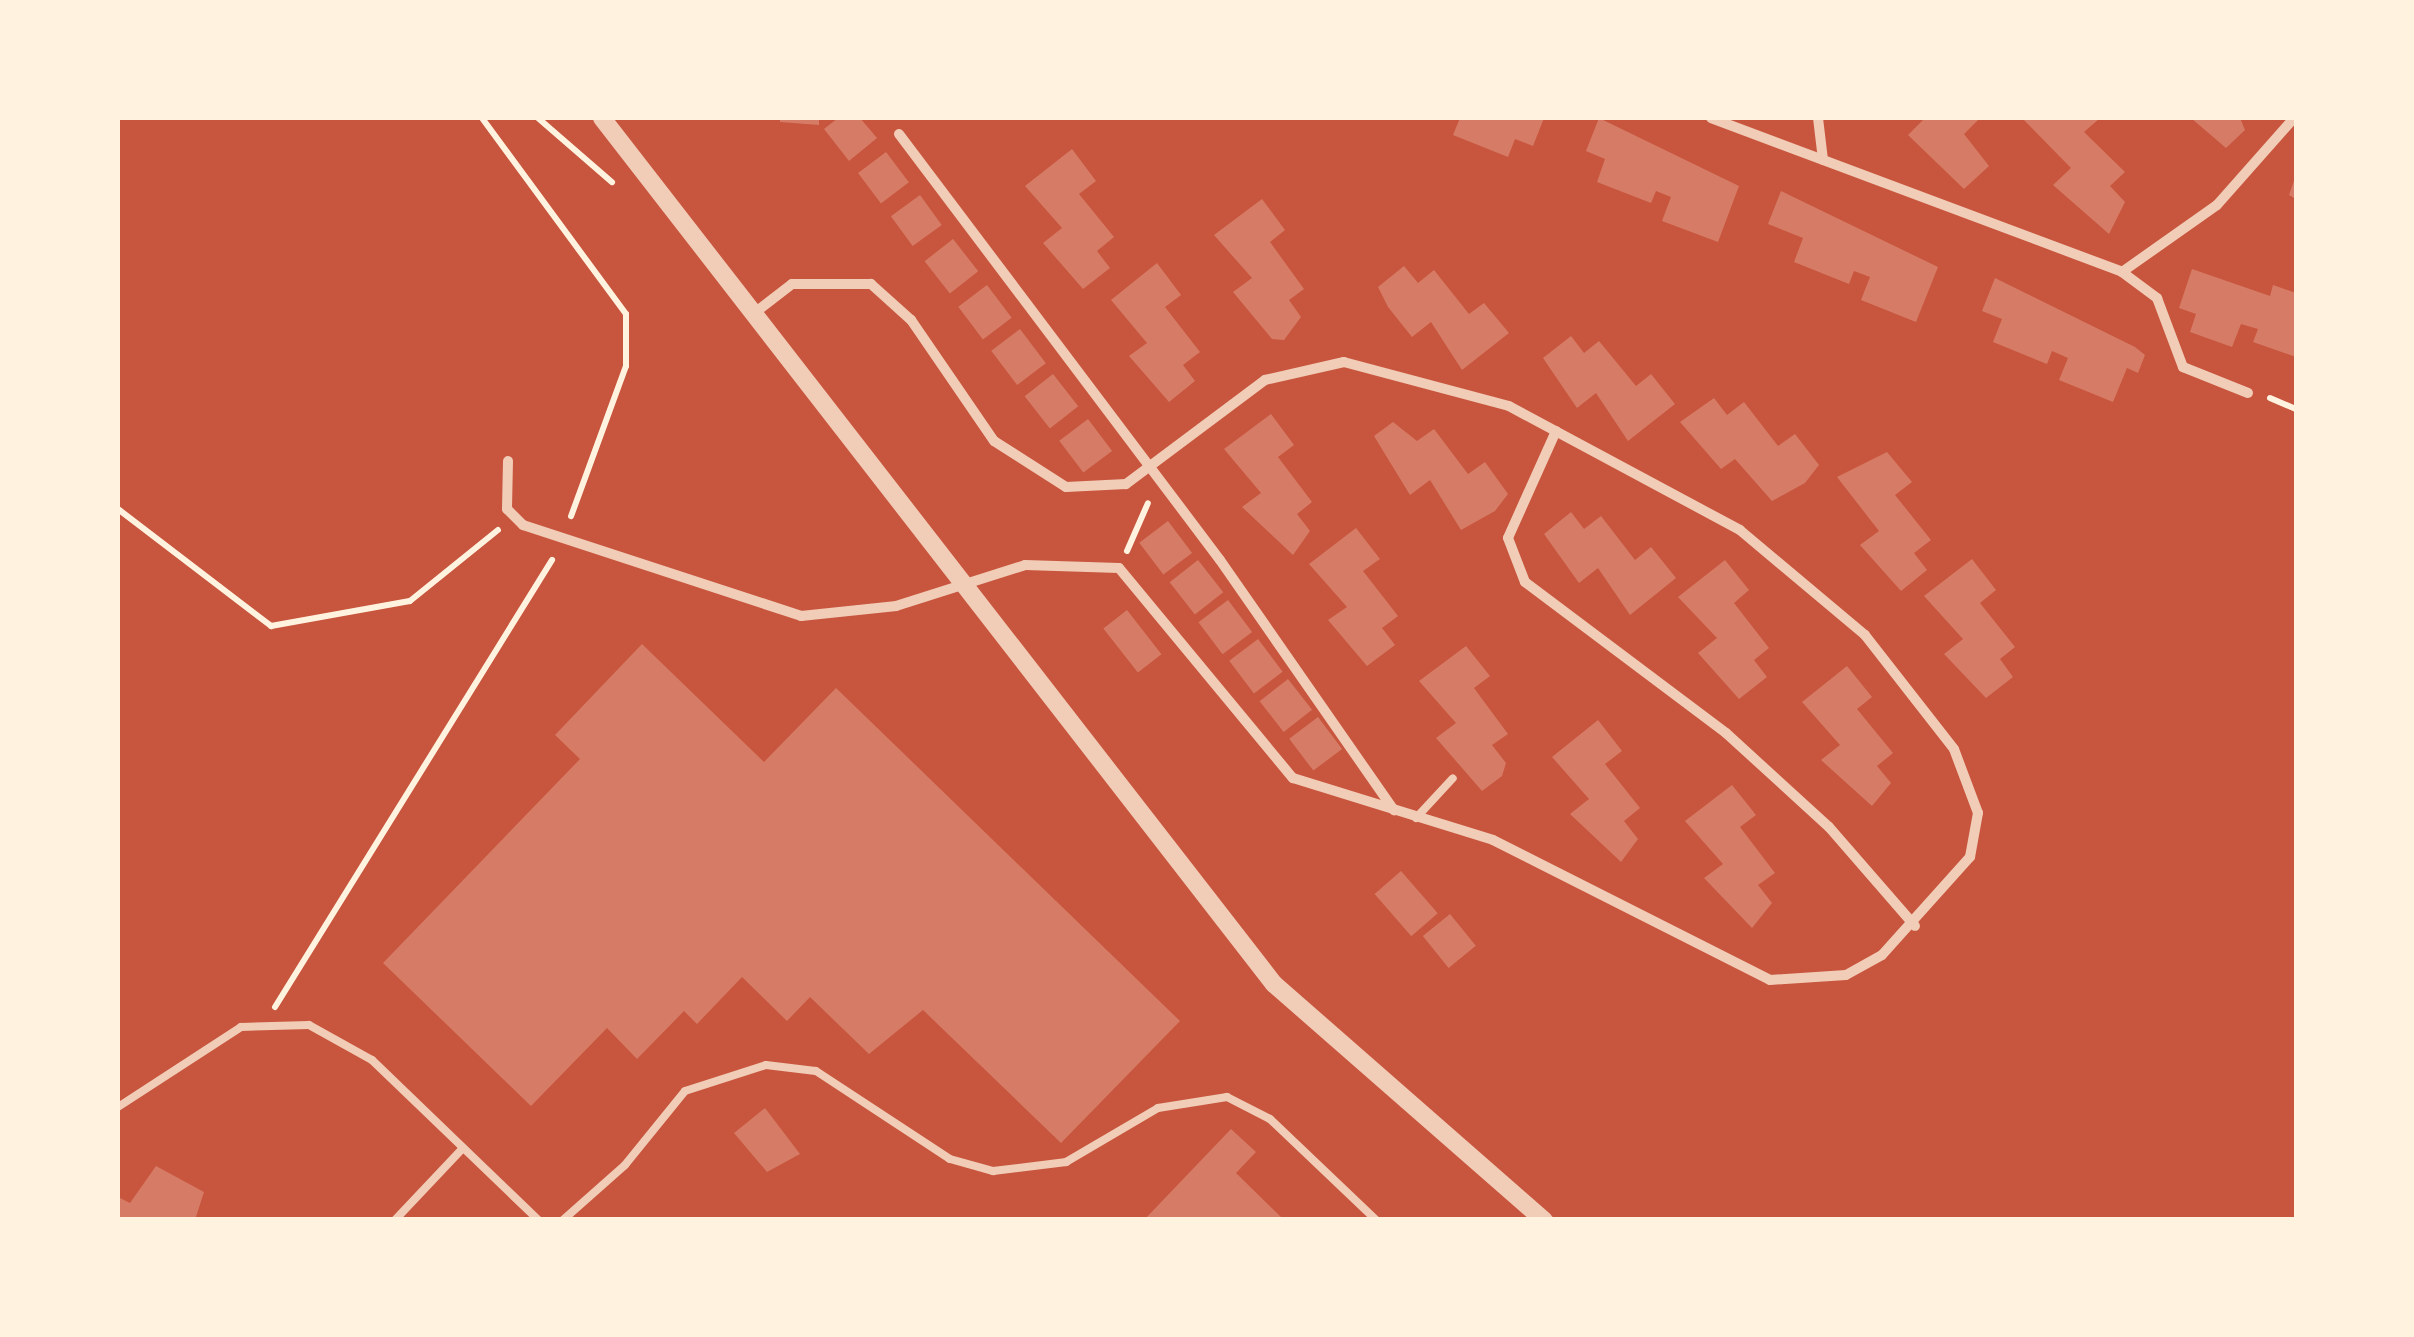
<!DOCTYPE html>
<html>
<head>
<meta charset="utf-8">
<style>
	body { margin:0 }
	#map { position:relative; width:2414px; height:1337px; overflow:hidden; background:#c8553d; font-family:Lora,serif }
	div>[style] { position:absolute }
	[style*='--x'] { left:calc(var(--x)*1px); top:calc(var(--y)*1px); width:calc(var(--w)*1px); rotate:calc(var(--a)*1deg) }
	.building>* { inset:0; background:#d67c66; transform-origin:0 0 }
	.path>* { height:6px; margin:-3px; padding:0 3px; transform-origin:3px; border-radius:3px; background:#fff3e0 }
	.service>* { height:8px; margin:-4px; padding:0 4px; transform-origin:4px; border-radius:4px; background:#f1ccb7 }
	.minor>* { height:10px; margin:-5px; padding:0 5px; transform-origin:5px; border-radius:5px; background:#f1ccb7 }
	.tertiary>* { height:18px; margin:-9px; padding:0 9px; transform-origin:9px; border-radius:9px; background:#f1ccb7 }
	span { translate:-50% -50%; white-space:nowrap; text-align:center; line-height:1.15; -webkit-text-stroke:8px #fff3e0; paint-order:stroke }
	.frame { position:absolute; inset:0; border:120px solid #fff3e0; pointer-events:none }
</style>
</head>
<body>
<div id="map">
	<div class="building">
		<div style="clip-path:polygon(780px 118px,819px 118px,819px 125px,780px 122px)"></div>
		<div style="clip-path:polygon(838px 118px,860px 118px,877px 138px,849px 161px,824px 129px)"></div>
		<div style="clip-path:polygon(1460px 118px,1544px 118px,1533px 146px,1515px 139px,1508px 157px,1453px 135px)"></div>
		<div style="clip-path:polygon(1599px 118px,1739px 186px,1718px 242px,1662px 221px,1671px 197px,1656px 191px,1651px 203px,1597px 182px,1605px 159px,1586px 151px)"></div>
		<div style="clip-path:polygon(1925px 118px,1979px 119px,1964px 134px,1989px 166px,1964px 189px,1908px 135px)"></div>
		<div style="clip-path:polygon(2022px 118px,2100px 118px,2084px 132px,2125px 172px,2110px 186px,2125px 202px,2109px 234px,2053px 185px,2071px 168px)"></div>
		<div style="clip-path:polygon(2191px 118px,2240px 118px,2245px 130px,2226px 148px)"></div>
		<div style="clip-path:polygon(1072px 149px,1096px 181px,1079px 194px,1114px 237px,1097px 251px,1110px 268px,1083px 289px,1043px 243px,1062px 228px,1025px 186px)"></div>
		<div style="left:886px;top:152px;width:38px;height:35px;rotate:53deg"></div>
		<div style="clip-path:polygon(2296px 175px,2296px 199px,2289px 195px)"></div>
		<div style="clip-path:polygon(1781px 191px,1938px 267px,1916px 322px,1861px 300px,1870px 277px,1854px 271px,1849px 284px,1794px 262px,1803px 238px,1768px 224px)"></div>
		<div style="left:920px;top:195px;width:37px;height:36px;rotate:54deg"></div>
		<div style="clip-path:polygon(1262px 199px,1285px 230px,1270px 242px,1304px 289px,1289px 300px,1301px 317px,1284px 340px,1272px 339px,1233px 292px,1252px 278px,1214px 235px)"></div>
		<div style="left:953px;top:239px;width:41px;height:36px;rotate:52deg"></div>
		<div style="clip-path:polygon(1157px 263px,1181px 295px,1165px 307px,1200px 352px,1183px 365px,1195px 381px,1169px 402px,1129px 356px,1147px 343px,1111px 300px)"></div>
		<div style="clip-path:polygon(1404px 266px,1418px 283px,1434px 270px,1469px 314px,1484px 303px,1509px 333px,1462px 370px,1431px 322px,1412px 337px,1388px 307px,1378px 287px)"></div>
		<div style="clip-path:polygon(2192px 269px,2270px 296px,2273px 285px,2296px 293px,2296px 357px,2253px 342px,2258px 329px,2241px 324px,2232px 347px,2190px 332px,2196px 314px,2179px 308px)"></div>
		<div style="clip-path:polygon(1995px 278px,2135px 347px,2145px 355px,2138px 373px,2127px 368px,2113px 402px,2059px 380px,2068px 358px,2052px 351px,2047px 364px,1993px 342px,2002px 319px,1982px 311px)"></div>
		<div style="left:987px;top:285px;width:41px;height:36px;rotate:53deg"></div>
		<div style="left:1020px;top:329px;width:43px;height:36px;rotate:53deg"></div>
		<div style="clip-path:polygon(1571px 336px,1584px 353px,1599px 341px,1636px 386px,1651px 374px,1675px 404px,1628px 441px,1596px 393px,1577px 408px,1543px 358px)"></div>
		<div style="left:1053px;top:374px;width:41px;height:36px;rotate:52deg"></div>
		<div style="clip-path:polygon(1714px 398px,1727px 415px,1744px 402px,1778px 446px,1795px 434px,1819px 465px,1805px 483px,1772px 501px,1735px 459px,1721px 469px,1680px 422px)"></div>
		<div style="clip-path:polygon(1271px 414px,1294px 445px,1278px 457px,1312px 502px,1297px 514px,1310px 531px,1293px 555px,1242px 507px,1261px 493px,1224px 449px)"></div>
		<div style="left:1088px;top:419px;width:40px;height:36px;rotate:53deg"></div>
		<div style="clip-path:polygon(1393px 422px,1417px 441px,1434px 429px,1468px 474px,1485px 462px,1508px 494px,1495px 511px,1461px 530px,1430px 480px,1410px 495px,1374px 436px)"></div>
		<div style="clip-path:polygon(1887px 452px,1912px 482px,1895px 495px,1931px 540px,1914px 553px,1927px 570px,1901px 591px,1860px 545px,1879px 531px,1837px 477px)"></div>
		<div style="clip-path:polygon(1571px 512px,1584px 529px,1601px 516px,1635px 560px,1651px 547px,1676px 578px,1630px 615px,1598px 568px,1579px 583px,1544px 534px)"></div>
		<div style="left:1168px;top:521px;width:40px;height:36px;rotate:53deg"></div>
		<div style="clip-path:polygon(1356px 528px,1380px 559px,1363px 571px,1398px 616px,1382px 628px,1395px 645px,1367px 666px,1328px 620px,1347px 607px,1309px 564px)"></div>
		<div style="clip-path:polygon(1972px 559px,1996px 590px,1980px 603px,2015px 647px,2000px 659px,2013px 677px,1986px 698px,1944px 654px,1963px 639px,1924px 596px)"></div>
		<div style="left:1198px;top:560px;width:41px;height:36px;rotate:52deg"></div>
		<div style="clip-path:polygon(1725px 560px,1749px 590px,1734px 603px,1769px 648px,1754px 660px,1767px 677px,1739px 699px,1698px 653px,1717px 638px,1678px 597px)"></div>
		<div style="left:1228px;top:600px;width:40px;height:37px;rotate:53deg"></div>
		<div style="left:1127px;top:610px;width:56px;height:30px;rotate:52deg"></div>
		<div style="left:1258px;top:639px;width:41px;height:36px;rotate:53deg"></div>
		<div style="clip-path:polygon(642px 644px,764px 762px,836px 688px,1180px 1021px,1061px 1143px,923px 1010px,869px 1054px,810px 997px,787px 1021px,742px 977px,697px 1024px,684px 1011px,637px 1059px,607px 1028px,531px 1106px,383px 963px,580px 759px,555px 735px)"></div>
		<div style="clip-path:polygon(1466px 646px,1490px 676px,1474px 688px,1508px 734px,1492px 745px,1506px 763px,1502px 776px,1482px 791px,1436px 738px,1456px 723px,1419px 681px)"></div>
		<div style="clip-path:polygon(1847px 666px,1872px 697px,1857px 709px,1893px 753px,1877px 766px,1891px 783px,1872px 806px,1821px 760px,1840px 745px,1802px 702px)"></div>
		<div style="left:1288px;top:679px;width:39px;height:36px;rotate:52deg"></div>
		<div style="left:1318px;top:717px;width:40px;height:36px;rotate:53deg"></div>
		<div style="clip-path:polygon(1598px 720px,1622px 751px,1605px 764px,1640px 808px,1624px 821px,1638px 839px,1621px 862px,1570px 814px,1589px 799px,1552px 757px)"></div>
		<div style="clip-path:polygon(1732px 785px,1756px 815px,1740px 827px,1775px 873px,1758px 885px,1772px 903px,1752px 928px,1704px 878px,1723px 864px,1685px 821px)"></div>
		<div style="left:1401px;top:871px;width:56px;height:35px;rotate:49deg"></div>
		<div style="left:1450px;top:914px;width:41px;height:35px;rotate:51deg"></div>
		<div style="clip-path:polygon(765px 1108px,800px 1154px,767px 1172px,734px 1133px)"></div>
		<div style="clip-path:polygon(1231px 1129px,1256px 1152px,1236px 1173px,1284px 1220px,1144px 1220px)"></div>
		<div style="clip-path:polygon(156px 1166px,204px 1192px,195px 1220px,118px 1220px,118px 1197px,130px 1203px)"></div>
	</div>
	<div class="path">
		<div style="--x:482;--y:118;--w:243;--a:53.7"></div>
		<div style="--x:626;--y:314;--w:52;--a:90"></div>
		<div style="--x:626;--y:366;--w:160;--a:110.1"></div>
		<div style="--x:538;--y:118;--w:98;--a:40.9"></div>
		<div style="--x:2270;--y:398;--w:28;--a:23"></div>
		<div style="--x:118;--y:509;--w:193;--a:37.4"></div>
		<div style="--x:271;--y:626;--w:141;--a:-10.2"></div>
		<div style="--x:410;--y:601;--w:113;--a:-38.9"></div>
		<div style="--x:1127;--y:551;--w:52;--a:-66.4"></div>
		<div style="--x:275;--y:1007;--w:526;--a:-58.21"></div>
	</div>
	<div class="service">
		<div style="--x:1416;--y:818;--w:54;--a:-47.2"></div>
		<div style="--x:118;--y:1107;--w:147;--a:-33"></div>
		<div style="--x:241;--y:1027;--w:68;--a:-1.7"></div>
		<div style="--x:309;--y:1025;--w:72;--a:29.1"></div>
		<div style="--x:372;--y:1060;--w:231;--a:43.9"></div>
		<div style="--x:395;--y:1220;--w:99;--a:-46.6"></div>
		<div style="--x:563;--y:1220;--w:83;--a:-41.6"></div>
		<div style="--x:625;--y:1165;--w:95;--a:-51"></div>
		<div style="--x:685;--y:1091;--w:85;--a:-17.8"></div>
		<div style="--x:766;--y:1065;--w:50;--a:6.8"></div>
		<div style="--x:816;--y:1071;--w:160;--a:33.3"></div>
		<div style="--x:950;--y:1159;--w:45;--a:15.6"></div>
		<div style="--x:993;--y:1171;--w:74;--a:-7"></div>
		<div style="--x:1066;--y:1162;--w:107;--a:-30.4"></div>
		<div style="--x:1158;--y:1108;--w:70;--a:-9.1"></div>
		<div style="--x:1227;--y:1097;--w:48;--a:27.1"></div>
		<div style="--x:1270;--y:1119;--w:146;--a:43.6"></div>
	</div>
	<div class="minor">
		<div style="--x:1711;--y:118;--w:439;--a:20.5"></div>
		<div style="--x:2122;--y:272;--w:116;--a:-35.2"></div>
		<div style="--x:2217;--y:205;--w:116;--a:-48.5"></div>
		<div style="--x:1818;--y:118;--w:42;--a:83.2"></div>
		<div style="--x:899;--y:134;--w:533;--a:53"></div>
		<div style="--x:1220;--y:560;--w:305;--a:55.2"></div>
		<div style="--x:2122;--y:272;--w:44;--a:36.6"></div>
		<div style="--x:2157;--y:298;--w:74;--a:69.4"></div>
		<div style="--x:2183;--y:367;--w:70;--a:21.8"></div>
		<div style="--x:1556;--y:431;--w:117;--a:114.2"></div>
		<div style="--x:1508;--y:538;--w:47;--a:68.9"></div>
		<div style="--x:1525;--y:582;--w:251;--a:36.9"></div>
		<div style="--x:1726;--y:733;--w:139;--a:42.4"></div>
		<div style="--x:1829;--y:827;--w:131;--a:49"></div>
		<div style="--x:508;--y:461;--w:48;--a:91.2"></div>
		<div style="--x:507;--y:509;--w:23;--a:45"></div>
		<div style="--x:523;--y:525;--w:293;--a:18.1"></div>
		<div style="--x:801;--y:616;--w:96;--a:-6"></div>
		<div style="--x:896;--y:606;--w:135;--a:-17.6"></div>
		<div style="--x:1025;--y:565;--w:94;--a:1.8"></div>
		<div style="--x:1119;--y:568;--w:273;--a:50.4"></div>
		<div style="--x:1293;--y:778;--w:209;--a:17.2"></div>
		<div style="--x:1493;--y:840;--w:310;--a:26.8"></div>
		<div style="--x:1770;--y:980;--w:76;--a:-3.8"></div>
		<div style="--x:1846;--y:975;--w:41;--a:-29.1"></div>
		<div style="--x:1882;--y:955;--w:132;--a:-48.1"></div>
		<div style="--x:1970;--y:857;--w:45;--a:-79.7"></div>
		<div style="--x:1978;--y:813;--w:68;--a:-110.6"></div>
		<div style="--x:1954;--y:749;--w:145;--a:-128"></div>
		<div style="--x:1865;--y:635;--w:163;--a:-140"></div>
		<div style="--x:1740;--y:530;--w:262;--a:-151.8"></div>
		<div style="--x:1509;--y:406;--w:171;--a:-165.1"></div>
		<div style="--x:1344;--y:362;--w:81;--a:167.2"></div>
		<div style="--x:1265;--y:380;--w:174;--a:143.2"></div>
		<div style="--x:1126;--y:484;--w:60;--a:177.1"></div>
		<div style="--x:1066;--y:487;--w:85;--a:-147.4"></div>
		<div style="--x:994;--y:441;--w:147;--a:-124.4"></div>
		<div style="--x:911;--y:320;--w:54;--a:-138"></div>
		<div style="--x:871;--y:284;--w:79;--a:180"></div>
		<div style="--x:792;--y:284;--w:49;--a:142.4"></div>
	</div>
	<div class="tertiary">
		<div style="--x:602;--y:118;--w:1096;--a:52.19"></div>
		<div style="--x:1274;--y:984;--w:359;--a:41.2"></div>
	</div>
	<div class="frame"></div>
</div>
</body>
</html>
